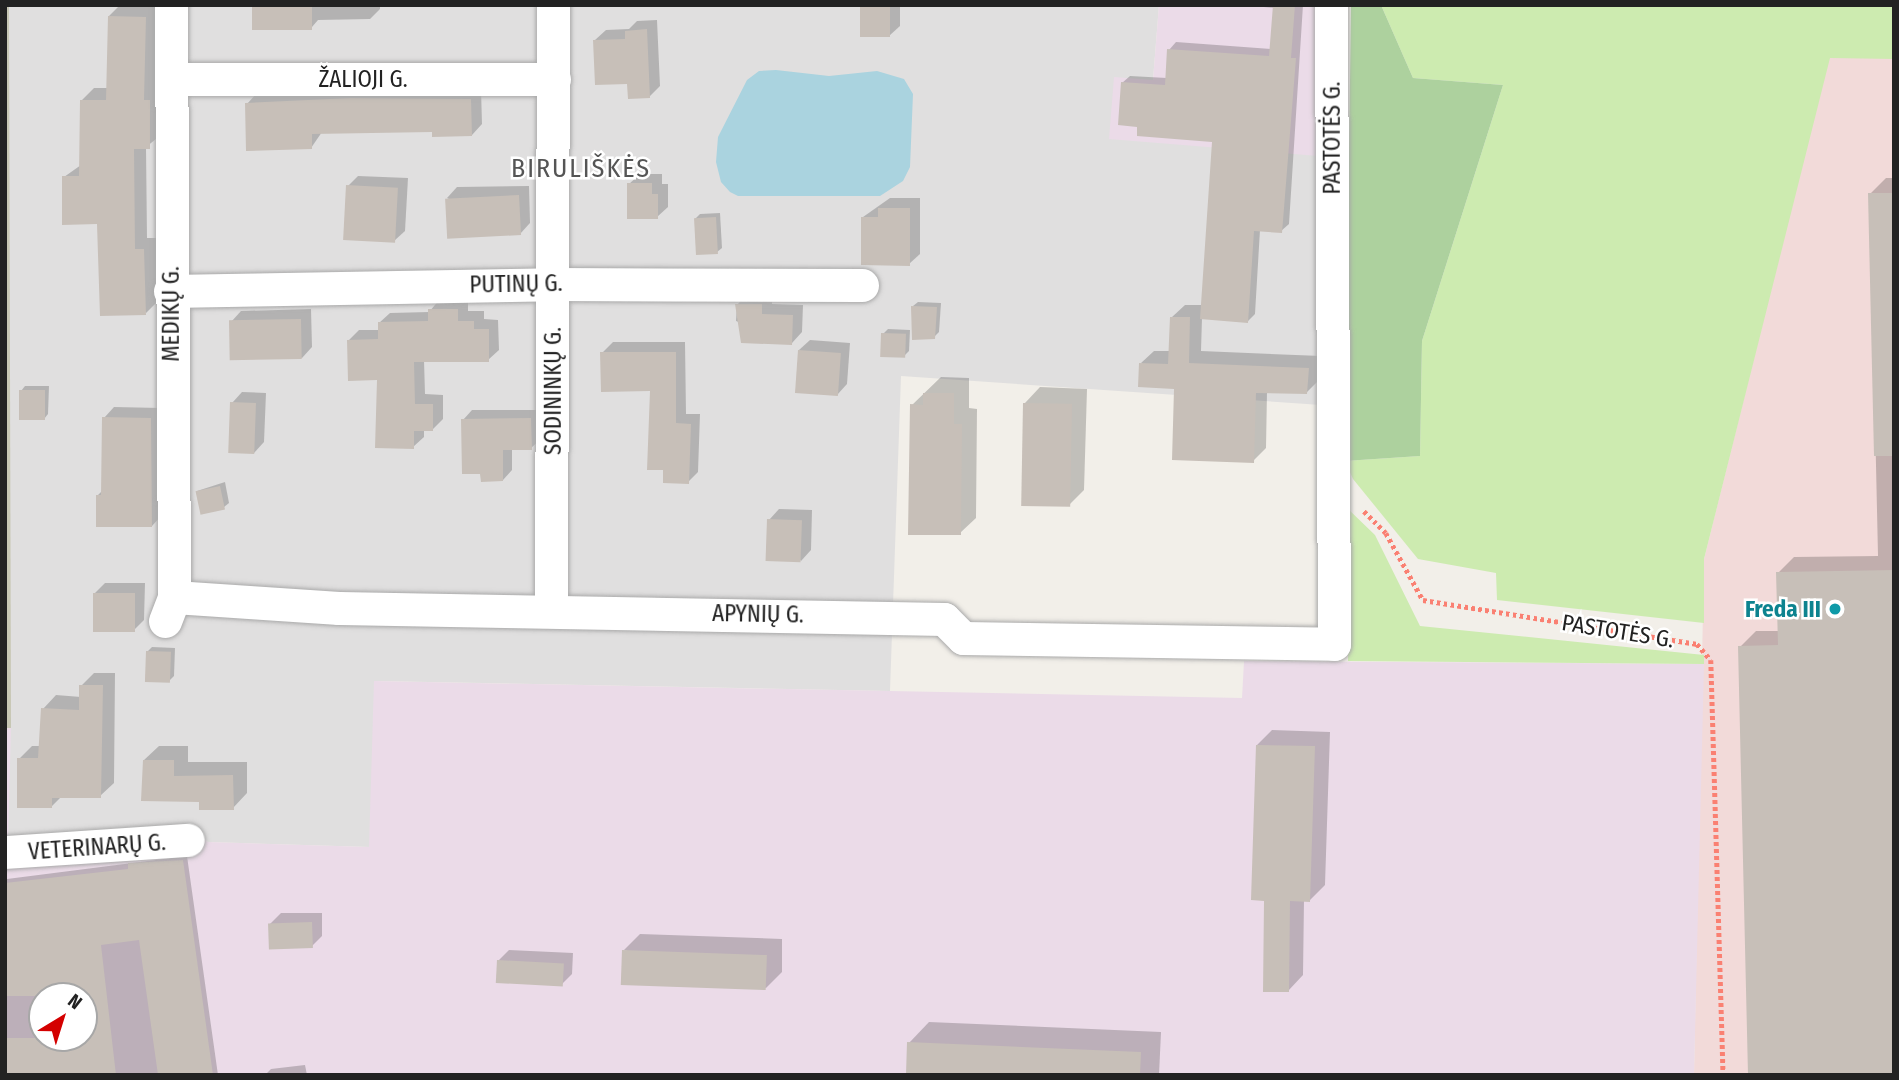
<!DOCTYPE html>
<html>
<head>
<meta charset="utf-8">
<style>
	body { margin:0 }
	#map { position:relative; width:1899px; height:1080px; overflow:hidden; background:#f2efe9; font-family:"Fira Sans Condensed",sans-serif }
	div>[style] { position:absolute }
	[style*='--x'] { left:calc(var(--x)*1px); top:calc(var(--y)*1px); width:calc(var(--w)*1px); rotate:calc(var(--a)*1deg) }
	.residential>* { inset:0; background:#e0dfdf }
	.commercial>* { inset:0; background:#f2dad9 }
	.industrial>* { inset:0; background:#ebdbe8 }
	.construction>* { inset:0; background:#c7c7b4 }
	.grass>* { inset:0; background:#cdebb0 }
	.forest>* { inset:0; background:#add19e }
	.water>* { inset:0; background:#aad3df }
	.shadow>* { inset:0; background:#0003 }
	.building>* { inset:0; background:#c7bfb8; transform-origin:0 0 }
	.path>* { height:4.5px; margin-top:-2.25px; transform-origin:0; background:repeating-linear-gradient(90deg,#fa8072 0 3.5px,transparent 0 7px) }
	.roads { filter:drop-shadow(0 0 2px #a9a9a9) drop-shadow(0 0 2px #a9a9a9) }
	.street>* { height:33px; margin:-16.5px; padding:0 16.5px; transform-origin:16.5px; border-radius:16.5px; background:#fff }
	.dots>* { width:19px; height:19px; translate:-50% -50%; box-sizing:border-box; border:4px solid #fff; border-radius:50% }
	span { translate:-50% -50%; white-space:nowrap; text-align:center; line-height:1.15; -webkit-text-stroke:5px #fff; paint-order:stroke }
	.street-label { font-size:23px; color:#222 }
	.culture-label { font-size:23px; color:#0d838f; font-weight:700 }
	.right { translate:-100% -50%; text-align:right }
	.quarter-label { font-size:26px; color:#555; letter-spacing:2px }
	.frame { position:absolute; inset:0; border:7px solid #222; pointer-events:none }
	.north { position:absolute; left:28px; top:982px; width:70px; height:70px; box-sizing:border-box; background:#fff; border:2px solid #a7a7a7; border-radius:50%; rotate:38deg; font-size:19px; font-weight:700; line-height:28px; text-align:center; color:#222 }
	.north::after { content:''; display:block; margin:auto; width:24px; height:32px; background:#d40000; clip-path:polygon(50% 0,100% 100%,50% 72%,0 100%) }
</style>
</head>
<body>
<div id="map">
	<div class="residential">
		<div style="clip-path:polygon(9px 5px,1159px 5px,1153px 80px,1318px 156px,1321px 405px,901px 376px,890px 691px,375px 681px,370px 847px,208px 842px,184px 824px,8px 842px)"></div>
	</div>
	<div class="commercial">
		<div style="clip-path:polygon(1842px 5px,1894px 5px,1894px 1075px,1694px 1075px,1704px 559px)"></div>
	</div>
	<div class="industrial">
		<div style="clip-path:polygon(1159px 5px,1317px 5px,1318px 156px,1109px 139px,1114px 77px,1153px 80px)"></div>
		<div style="clip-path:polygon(evenodd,1244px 661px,1704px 664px,1694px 1075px,5px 1075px,5px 728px,11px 728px,8px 842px,184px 824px,208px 842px,369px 847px,374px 681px,1242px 698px,1244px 661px,42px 996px,84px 996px,84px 1038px,42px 1038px,42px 996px)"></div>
	</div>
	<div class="construction">
		<div style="clip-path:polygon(5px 5px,9px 5px,11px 728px,5px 728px)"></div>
	</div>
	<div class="grass">
		<div style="clip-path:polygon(1381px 5px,1894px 5px,1894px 59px,1830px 58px,1704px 559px,1704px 623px,1497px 600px,1496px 573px,1418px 559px,1353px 479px,1345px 461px,1420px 456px,1422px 341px,1503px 85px,1413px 78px)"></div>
		<div style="clip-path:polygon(1347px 508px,1375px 535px,1420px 626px,1704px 655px,1704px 664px,1348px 661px)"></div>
	</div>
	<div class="forest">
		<div style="clip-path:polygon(1351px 5px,1381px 5px,1413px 78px,1503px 85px,1422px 341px,1420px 456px,1345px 461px)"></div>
	</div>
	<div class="water">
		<div style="clip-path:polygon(776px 70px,829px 76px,877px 71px,904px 79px,913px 94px,910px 167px,903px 181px,880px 196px,738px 196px,730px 192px,721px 182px,716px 162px,718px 137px,747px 80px,759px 71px)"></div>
	</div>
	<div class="shadow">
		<div style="clip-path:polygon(120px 5px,157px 6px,161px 135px,146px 147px,147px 238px,156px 238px,158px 301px,146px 313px,99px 223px,64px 177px,81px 165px,82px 100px,94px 88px,108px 88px,109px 16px)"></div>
		<div style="clip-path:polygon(254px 5px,380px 5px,380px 9px,370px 19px,318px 20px,312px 27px)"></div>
		<div style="clip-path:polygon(862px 5px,900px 5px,900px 26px,889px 36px)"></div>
		<div style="clip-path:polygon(1242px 5px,1303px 5px,1289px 224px,1281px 231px,1260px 230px,1255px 314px,1248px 321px,1202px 318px,1201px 351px,1321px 356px,1319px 380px,1307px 392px,1267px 392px,1266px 448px,1253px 461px,1176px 387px,1141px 363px,1154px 351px,1170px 351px,1172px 317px,1185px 305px,1203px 305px,1213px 140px,1139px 125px,1122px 83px,1130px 76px,1167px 78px,1169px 50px,1176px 42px,1271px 49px,1275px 8px)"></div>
		<div style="clip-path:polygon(657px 20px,660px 86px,649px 97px,629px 83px,595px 40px,606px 30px,629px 29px,637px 21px)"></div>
		<div style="clip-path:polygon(481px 89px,482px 124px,472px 135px,434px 130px,322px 132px,311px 148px,247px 104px,257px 93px)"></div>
		<div style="clip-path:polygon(640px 174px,662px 174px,662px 184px,668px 184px,668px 207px,657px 217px,629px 184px)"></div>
		<div style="clip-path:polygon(358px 176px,408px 178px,405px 231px,394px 241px,348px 186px)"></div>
		<div style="clip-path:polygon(1886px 178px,1894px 178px,1894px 1075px,1740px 647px,1756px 631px,1779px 631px,1778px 573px,1794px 557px,1878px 556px,1870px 194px)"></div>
		<div style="clip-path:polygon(529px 186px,530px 223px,520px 234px,447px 198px,457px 187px)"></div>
		<div style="clip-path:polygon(890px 198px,920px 198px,920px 254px,909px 264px,863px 217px)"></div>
		<div style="clip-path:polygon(720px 213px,722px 248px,717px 252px,695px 219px,700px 214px)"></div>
		<div style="clip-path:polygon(747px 294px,772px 294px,772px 304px,803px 305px,802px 332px,792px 343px,736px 321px,737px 305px)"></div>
		<div style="clip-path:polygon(440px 299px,468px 299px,468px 311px,484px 311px,484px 319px,498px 320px,499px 350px,488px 360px,424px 360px,425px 394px,443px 395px,443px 419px,432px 430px,424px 429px,424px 437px,413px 447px,379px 379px,348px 341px,359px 330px,380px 330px,379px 323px,390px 313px,429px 312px)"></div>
		<div style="clip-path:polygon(918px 302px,941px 303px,939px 332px,934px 337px,913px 306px)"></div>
		<div style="clip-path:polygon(311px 309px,312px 347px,302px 358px,231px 322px,241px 311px)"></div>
		<div style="clip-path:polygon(888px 329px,910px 330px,909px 351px,904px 356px,883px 334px)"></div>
		<div style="clip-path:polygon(810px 340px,850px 343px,847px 384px,837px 395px,799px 350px)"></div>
		<div style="clip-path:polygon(613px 342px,685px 342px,686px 414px,700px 414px,698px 472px,688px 482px,665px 468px,651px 390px,602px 353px)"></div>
		<div style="clip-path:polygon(941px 377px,969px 378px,969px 408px,977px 409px,976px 518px,960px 533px,912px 405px)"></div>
		<div style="clip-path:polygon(25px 386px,49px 386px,48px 414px,44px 419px,21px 391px)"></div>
		<div style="clip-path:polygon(1040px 387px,1087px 389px,1084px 490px,1068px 506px,1025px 403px)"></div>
		<div style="clip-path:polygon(242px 392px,266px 393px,264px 442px,254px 453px,232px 403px)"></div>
		<div style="clip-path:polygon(114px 407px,161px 408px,162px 515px,152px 526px,97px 496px,103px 490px,104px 418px)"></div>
		<div style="clip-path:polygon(472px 410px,540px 410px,541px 439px,531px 448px,512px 448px,512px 470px,503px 480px,463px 420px)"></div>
		<div style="clip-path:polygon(225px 482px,229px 503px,224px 507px,197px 491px)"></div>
		<div style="clip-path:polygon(779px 509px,812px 510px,811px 550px,801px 561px,769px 520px)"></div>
		<div style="clip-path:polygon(105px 583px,145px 583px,144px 620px,134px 630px,95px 593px)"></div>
		<div style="clip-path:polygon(152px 647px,175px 648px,174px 676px,169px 681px,147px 652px)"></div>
		<div style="clip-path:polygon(94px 673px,115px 673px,114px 783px,100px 796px,62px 796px,51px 807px,19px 759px,32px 746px,40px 746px,43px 709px,56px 695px,81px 697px,81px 686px)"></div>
		<div style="clip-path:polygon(1272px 730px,1330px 732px,1325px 885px,1310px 900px,1304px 900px,1303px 975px,1288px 991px,1265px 899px,1257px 745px)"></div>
		<div style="clip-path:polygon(159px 746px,188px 746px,188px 762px,247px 762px,247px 793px,233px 808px,200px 800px,144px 760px)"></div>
		<div style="clip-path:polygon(evenodd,187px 856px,218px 1075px,5px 1075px,5px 868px,7px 879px,187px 856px,42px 996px,84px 996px,84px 1038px,42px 1038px,42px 996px)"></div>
		<div style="clip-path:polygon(281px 913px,322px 913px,322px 936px,312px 946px,270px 924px)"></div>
		<div style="clip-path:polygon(640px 934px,782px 939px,782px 972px,766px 988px,624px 950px)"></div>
		<div style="clip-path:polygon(509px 950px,573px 953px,572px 974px,562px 984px,498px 961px)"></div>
		<div style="clip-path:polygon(929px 1022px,1161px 1032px,1159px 1075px,907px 1075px,909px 1043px)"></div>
		<div style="clip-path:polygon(305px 1065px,307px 1075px,265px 1075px,271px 1069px)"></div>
	</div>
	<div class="building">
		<div style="left:252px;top:5px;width:60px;height:25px"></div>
		<div style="left:860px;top:5px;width:30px;height:32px"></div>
		<div style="clip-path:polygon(1273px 5px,1295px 5px,1291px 58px,1296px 58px,1282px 233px,1254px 231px,1248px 323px,1200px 319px,1212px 142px,1137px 136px,1137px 127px,1118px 125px,1121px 82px,1165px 85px,1167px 49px,1269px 56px)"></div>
		<div style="clip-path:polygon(108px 16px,146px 17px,144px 100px,150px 100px,150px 149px,134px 149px,135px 249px,144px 249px,146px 315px,100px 316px,97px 224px,62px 225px,62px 176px,79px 176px,80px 100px,106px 100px)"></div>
		<div style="clip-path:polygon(647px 29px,650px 98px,628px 99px,627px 84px,595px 85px,593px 40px,625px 39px,625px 31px)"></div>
		<div style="clip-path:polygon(351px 98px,471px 99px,472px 136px,432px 137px,432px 132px,312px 134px,312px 149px,246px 151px,245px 103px)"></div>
		<div style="clip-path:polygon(627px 183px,652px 183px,652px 194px,658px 194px,658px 219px,627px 219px)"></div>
		<div style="left:346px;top:185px;width:52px;height:55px;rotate:3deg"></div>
		<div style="clip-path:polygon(1868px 193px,1894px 193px,1894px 456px,1874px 456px)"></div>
		<div style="left:519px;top:195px;width:40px;height:74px;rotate:87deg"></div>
		<div style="clip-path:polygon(878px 208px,910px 208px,910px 266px,861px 265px,861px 217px,878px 217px)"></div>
		<div style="left:716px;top:217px;width:37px;height:22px;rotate:87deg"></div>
		<div style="clip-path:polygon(735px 304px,762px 304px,762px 314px,793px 315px,792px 345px,741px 343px)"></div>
		<div style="clip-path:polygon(911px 306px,937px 307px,935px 339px,912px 340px)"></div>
		<div style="clip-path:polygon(428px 309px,458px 309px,458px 321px,474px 321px,474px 329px,489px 329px,489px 362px,414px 362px,415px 404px,433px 404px,433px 431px,414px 431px,414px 449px,375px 448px,377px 380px,348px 381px,347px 340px,378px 339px,378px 322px,428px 321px)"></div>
		<div style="clip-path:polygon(1170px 317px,1190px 317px,1189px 363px,1309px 368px,1307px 394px,1256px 393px,1254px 463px,1172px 460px,1174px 389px,1138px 387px,1139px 363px,1168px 364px)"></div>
		<div style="left:301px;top:319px;width:40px;height:72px;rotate:89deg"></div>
		<div style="left:881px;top:333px;width:25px;height:24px;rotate:2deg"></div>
		<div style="left:798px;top:350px;width:43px;height:43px;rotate:4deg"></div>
		<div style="clip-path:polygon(600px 352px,676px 352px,676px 423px,691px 424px,689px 484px,663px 483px,663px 470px,647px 470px,650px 391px,601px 392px)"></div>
		<div style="left:19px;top:390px;width:26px;height:30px"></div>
		<div style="clip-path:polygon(923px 393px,954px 393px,954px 424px,962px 424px,961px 535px,908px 535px,910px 404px,923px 405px)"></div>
		<div style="left:230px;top:402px;width:26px;height:51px;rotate:2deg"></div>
		<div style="left:1023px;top:403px;width:49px;height:103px;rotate:1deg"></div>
		<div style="clip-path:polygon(102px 417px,151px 418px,152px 527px,96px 527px,96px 495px,101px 495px)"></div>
		<div style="clip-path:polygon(531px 418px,532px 450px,503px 450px,503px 481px,481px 482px,480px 474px,462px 474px,461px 419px)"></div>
		<div style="left:220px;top:486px;width:24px;height:25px;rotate:78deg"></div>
		<div style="left:767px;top:519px;width:35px;height:42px;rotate:2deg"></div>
		<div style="clip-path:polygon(1894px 570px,1894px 1075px,1748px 1075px,1738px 646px,1778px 645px,1776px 572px)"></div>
		<div style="left:93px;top:593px;width:42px;height:39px"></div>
		<div style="left:146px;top:651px;width:25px;height:31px;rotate:2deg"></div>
		<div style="clip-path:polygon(79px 685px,103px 685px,101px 798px,52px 798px,52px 808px,17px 808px,17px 758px,38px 758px,41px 708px,79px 710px)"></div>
		<div style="clip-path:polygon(1256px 745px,1315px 746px,1310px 902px,1290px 901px,1289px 992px,1263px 992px,1264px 901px,1251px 900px)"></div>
		<div style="clip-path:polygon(143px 760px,174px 760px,174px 776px,233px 775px,234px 810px,199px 810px,199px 802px,141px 801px)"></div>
		<div style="clip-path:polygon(183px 860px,213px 1075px,158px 1075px,139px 940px,101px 945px,116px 1075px,5px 1075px,5px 1038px,84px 1038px,84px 996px,5px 996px,5px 883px,128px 869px,128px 863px)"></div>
		<div style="left:312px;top:922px;width:26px;height:44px;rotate:88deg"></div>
		<div style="left:622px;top:950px;width:145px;height:35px;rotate:2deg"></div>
		<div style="left:497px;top:960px;width:67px;height:23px;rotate:3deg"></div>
		<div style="clip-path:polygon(907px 1042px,1141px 1052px,1140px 1075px,906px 1075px)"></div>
	</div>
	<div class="path">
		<div style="--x:1364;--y:511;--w:31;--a:45"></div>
		<div style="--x:1386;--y:533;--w:77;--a:61.1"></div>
		<div style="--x:1423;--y:600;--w:278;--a:9.1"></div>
		<div style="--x:1697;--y:644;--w:21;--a:49"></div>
		<div style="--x:1711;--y:660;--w:415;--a:88.3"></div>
	</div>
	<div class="roads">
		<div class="street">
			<div style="--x:172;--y:79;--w:382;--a:0"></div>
			<div style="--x:170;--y:291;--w:383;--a:-1"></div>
			<div style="--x:553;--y:284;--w:309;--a:0.2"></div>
			<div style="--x:174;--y:597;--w:165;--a:3.8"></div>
			<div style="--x:339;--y:608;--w:605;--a:1.04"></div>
			<div style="--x:944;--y:619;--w:27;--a:45"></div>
			<div style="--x:963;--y:638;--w:371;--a:0.9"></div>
			<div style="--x:1334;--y:644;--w:639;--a:-90.27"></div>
			<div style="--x:551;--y:609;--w:604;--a:-89.81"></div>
			<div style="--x:165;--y:621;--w:26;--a:-69"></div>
			<div style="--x:174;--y:597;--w:592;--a:-90.29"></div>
			<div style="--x:5;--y:852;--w:183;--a:-3.8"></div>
		</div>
	</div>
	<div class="dots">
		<div style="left:1835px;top:609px;background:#0f9aa8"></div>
	</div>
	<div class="street-label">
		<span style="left:363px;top:79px">ŽALIOJI G.</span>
		<span style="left:1332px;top:138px;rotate:-90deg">PASTOTĖS G.</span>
		<span style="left:516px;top:284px;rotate:-1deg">PUTINŲ G.</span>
		<span style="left:171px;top:314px;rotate:-90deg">MEDIKŲ G.</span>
		<span style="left:553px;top:391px;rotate:-90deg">SODININKŲ G.</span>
		<span style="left:758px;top:614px;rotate:1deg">APYNIŲ G.</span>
		<span style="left:1618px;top:631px;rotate:9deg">PASTOTĖS G.</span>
		<span style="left:97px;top:847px;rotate:-4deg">VETERINARŲ G.</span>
	</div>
	<div class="culture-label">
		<span class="right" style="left:1821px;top:609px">Freda III</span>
	</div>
	<div class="quarter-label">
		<span style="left:581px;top:169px">BIRULIŠKĖS</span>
	</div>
	<div class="frame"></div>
	<div class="north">N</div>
</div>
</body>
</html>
